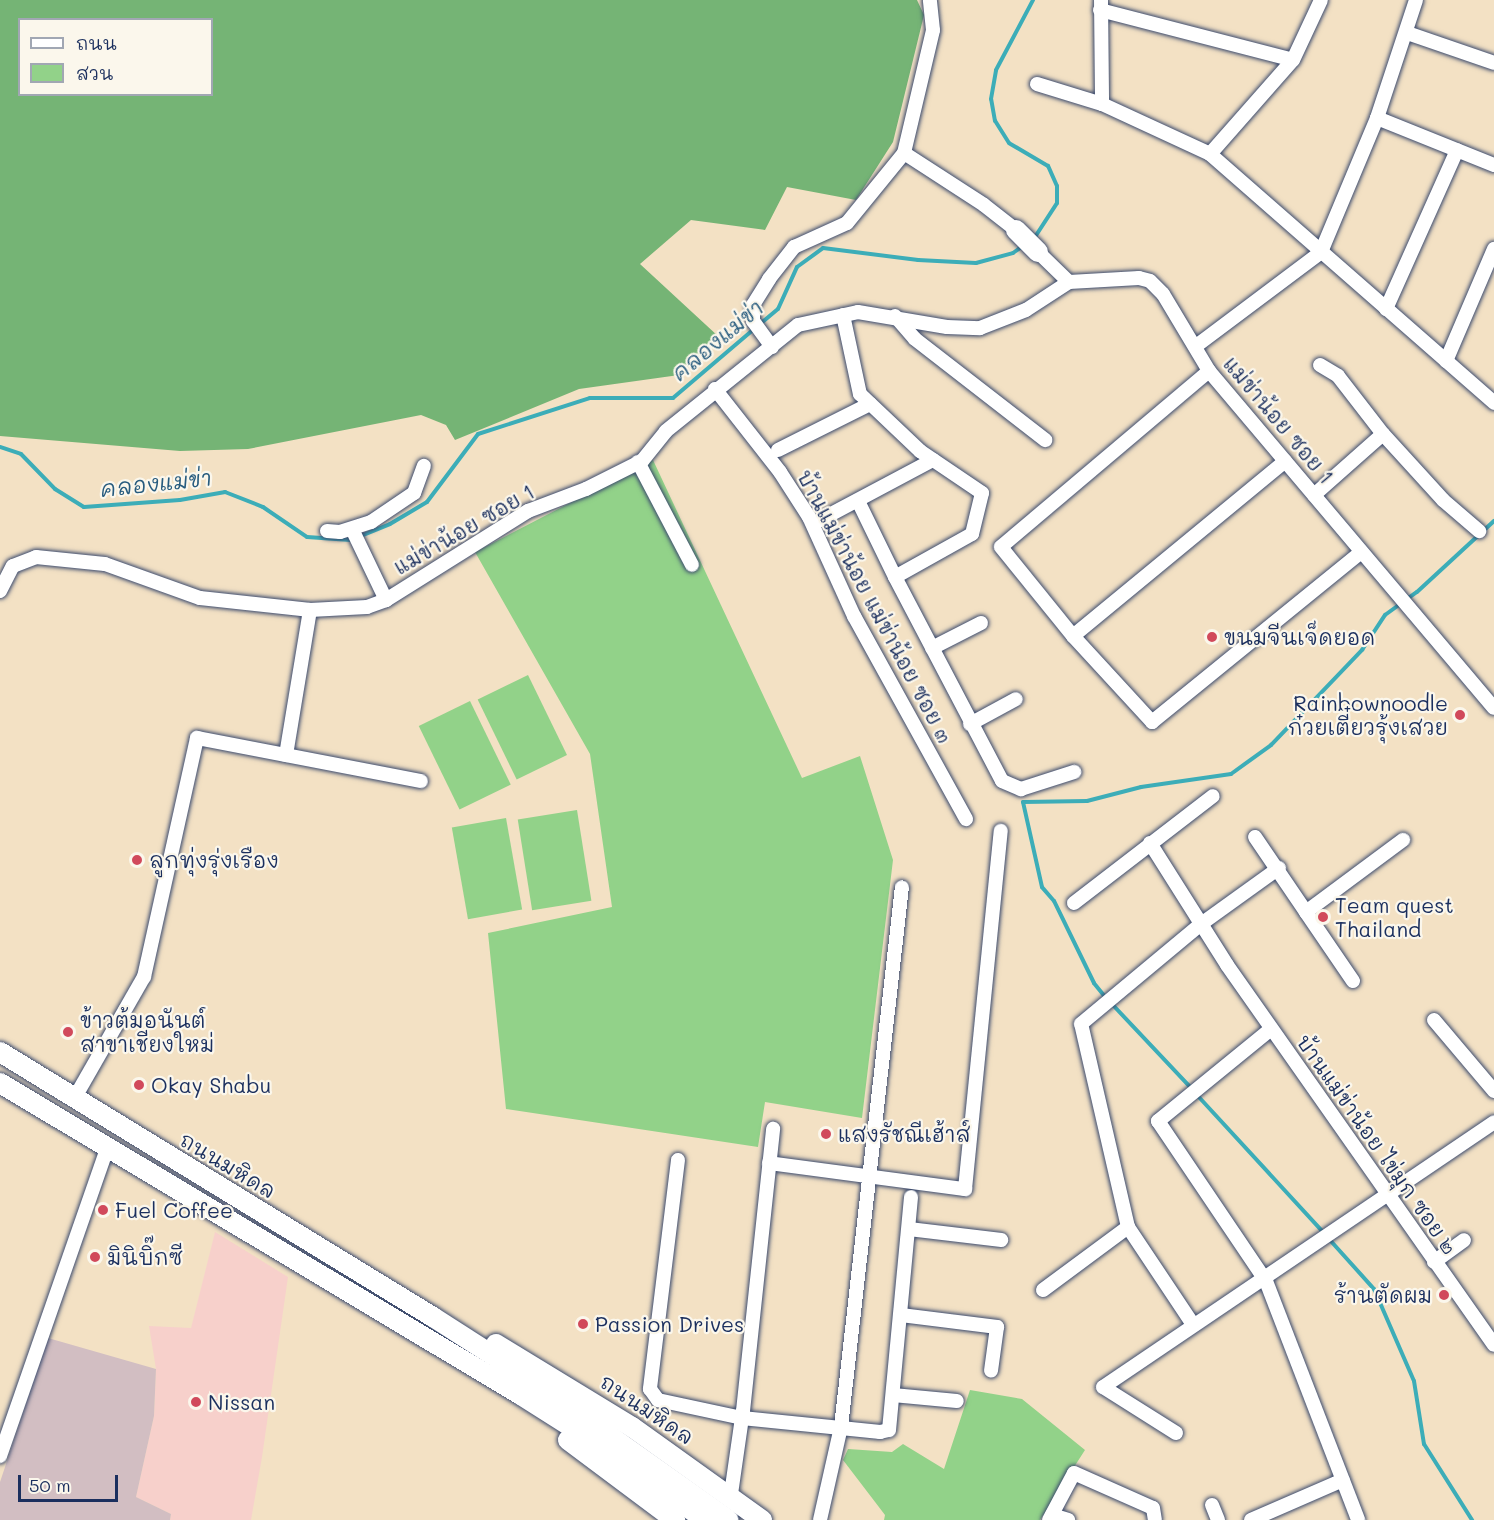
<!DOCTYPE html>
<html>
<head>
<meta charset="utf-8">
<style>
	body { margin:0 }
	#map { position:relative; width:1494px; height:1520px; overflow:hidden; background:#f3e1c4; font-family:Mali,"Playpen Sans Thai",sans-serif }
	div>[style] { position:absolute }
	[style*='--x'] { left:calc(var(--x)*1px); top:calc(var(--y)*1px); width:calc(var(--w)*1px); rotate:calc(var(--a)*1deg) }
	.built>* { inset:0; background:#f7d0cb }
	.industrial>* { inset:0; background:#d2bec2 }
	.green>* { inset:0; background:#92d289; transform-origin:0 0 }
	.forest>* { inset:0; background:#75b475 }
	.stream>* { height:4px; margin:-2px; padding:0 2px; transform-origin:2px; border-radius:2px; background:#3cadb8 }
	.roads { filter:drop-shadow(0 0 2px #3b4a6d) drop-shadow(0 0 2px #3b4a6d) }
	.street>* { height:14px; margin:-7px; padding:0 7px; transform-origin:7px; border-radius:7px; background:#fff }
	.secondary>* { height:20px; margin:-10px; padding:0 10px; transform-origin:10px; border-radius:10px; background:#fff }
	.dots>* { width:16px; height:16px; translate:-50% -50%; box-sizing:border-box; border:3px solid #fbf7ec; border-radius:50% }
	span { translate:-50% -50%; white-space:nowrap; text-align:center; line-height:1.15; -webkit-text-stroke:4.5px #fbf7ec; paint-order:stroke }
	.street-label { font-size:21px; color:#1b2f5e }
	.poi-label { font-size:21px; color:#1b2f5e }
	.left { translate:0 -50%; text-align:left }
	.right { translate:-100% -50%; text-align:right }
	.water-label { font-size:22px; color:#275b7e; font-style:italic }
	.legend { position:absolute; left:18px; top:18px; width:195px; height:78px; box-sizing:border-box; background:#fbf7ec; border:2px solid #a1a7b3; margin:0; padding:8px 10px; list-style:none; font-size:18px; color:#1b2f5e }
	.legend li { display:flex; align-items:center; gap:12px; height:30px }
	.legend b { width:30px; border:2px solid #a1a7b3 }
	.scale { position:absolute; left:18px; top:1475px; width:100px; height:27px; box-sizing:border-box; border:3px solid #1b2f5e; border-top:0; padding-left:8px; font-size:18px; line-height:21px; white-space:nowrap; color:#1b2f5e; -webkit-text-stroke:4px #fbf7ec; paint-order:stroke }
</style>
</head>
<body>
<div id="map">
	<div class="built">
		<div style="clip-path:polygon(215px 1232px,288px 1277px,262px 1457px,251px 1520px,170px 1520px,171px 1514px,136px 1497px,154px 1416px,156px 1369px,149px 1326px,191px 1328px)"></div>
	</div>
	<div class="industrial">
		<div style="clip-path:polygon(48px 1338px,156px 1369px,154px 1416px,136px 1497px,171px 1514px,170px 1520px,0 1520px,0 1482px)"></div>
	</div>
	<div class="green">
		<div style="clip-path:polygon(653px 460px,802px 778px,860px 756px,893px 860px,862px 1118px,765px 1102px,758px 1147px,506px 1109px,488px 933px,612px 907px,590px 754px,475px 552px)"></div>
		<div style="left:528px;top:675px;width:89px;height:56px;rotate:64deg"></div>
		<div style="left:470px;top:701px;width:93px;height:57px;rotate:64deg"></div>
		<div style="left:577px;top:810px;width:92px;height:60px;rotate:81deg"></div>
		<div style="left:506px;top:818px;width:93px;height:55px;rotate:80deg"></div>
		<div style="clip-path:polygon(970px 1390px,1022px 1399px,1085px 1450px,1040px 1520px,884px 1520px,885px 1515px,843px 1460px,848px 1449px,892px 1452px,903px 1444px,944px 1469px)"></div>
	</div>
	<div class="forest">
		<div style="clip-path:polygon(evenodd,0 0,917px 0,924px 15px,893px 142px,856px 200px,787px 187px,765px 230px,691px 220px,640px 264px,719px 337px,679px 375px,579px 389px,455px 440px,446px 425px,421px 415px,248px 449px,180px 451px,0 436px,0 0,20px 20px,212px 20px,212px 94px,20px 94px,20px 20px)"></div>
	</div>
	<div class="stream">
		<div style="--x:1033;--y:240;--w:44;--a:-57"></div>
		<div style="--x:1057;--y:203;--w:17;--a:-90"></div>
		<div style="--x:1057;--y:186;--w:22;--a:-114"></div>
		<div style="--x:1048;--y:166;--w:45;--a:-149.5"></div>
		<div style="--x:1009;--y:143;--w:26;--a:-122"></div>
		<div style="--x:995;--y:121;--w:22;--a:-100"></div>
		<div style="--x:991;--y:99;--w:29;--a:-80"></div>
		<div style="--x:996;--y:70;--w:79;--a:-62.1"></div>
		<div style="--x:760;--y:324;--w:23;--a:-40"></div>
		<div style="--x:778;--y:309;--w:46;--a:-65.7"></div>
		<div style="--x:797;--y:267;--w:32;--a:-36"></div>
		<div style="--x:823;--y:248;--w:96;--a:7.2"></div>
		<div style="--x:918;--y:260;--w:58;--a:3"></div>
		<div style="--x:976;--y:263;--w:38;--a:-15"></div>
		<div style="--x:1013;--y:253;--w:14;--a:-36"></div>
		<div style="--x:0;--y:447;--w:22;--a:18"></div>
		<div style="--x:21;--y:454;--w:49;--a:45.8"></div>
		<div style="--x:55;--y:489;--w:34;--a:32"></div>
		<div style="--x:84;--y:507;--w:96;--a:-4.2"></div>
		<div style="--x:180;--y:500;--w:46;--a:-10.1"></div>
		<div style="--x:225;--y:492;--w:41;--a:21.5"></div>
		<div style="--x:263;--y:507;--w:53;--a:34.3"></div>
		<div style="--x:307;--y:537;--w:44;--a:3.9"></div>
		<div style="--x:351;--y:540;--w:42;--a:-22.3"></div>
		<div style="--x:390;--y:524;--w:43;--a:-30.7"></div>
		<div style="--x:427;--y:502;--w:85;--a:-53.1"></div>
		<div style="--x:478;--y:434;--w:118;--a:-17.8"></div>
		<div style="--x:590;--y:398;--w:83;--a:0"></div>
		<div style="--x:673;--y:398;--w:106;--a:-40.4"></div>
		<div style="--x:1106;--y:998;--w:19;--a:-129"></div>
		<div style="--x:1094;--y:983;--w:91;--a:-116"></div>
		<div style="--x:1054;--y:901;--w:18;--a:-131"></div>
		<div style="--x:1042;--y:887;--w:87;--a:-102.6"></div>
		<div style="--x:1023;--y:802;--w:64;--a:-0.9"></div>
		<div style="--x:1087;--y:801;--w:56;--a:-14.5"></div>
		<div style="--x:1141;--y:787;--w:91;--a:-8.2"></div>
		<div style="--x:1231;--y:774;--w:49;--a:-35.9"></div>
		<div style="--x:1271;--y:745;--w:132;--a:-46.2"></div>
		<div style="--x:1362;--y:650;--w:42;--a:-56.7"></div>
		<div style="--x:1385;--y:615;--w:39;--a:-36"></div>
		<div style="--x:1417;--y:592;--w:105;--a:-42.7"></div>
		<div style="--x:1111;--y:1003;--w:118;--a:46.7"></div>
		<div style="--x:1197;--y:1095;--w:188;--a:47.4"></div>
		<div style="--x:1329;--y:1239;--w:67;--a:48"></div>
		<div style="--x:1374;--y:1289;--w:100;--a:66.5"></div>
		<div style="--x:1414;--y:1381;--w:64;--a:81"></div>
		<div style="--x:1424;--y:1444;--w:90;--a:57.7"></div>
	</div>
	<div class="roads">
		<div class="street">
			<div style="--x:1101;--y:0;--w:104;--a:89.4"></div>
			<div style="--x:1100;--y:10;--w:199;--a:14.5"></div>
			<div style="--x:1407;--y:33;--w:92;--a:19"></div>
			<div style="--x:1037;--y:84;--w:68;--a:17.1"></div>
			<div style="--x:1102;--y:104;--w:119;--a:24.8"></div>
			<div style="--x:1210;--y:154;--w:378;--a:41.2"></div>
			<div style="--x:1377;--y:118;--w:126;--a:21.9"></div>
			<div style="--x:904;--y:153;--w:95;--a:33"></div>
			<div style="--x:984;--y:205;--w:41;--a:38"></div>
			<div style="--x:1210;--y:154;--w:125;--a:-48.6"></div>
			<div style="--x:1293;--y:60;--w:66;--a:-65"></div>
			<div style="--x:1038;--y:252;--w:43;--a:44.1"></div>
			<div style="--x:1386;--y:309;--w:174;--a:-65.9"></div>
			<div style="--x:843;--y:315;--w:81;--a:77.9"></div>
			<div style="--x:860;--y:394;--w:83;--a:43.5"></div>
			<div style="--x:920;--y:451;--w:75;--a:34.1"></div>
			<div style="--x:982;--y:493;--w:42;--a:103.7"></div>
			<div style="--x:972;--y:534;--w:88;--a:150.8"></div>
			<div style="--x:895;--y:577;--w:230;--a:62.3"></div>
			<div style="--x:1002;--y:781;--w:21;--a:23"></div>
			<div style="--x:1021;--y:789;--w:56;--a:-17.8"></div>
			<div style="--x:895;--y:316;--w:30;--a:49"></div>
			<div style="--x:915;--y:339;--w:165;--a:37.8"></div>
			<div style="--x:1196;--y:346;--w:156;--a:-36.9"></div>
			<div style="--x:1321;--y:252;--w:145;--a:-67.3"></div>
			<div style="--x:1377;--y:118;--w:124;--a:-71.7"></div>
			<div style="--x:772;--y:347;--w:32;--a:-126"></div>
			<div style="--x:753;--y:321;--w:16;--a:-90"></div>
			<div style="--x:753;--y:305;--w:31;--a:-58"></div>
			<div style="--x:769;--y:279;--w:41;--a:-52"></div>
			<div style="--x:794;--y:247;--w:58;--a:-24.4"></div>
			<div style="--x:847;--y:223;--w:90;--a:-50.8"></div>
			<div style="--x:904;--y:153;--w:126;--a:-76.7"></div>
			<div style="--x:933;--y:30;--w:30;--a:-96"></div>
			<div style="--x:1446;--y:361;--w:122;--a:-66.8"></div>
			<div style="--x:1320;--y:365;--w:21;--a:31"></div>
			<div style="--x:1338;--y:376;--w:73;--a:52.2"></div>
			<div style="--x:1383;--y:434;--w:89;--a:47.7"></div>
			<div style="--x:1443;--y:500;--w:48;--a:40.7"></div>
			<div style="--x:1209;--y:371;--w:272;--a:139.8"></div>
			<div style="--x:1001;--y:547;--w:114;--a:51"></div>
			<div style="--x:1073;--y:636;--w:117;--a:47.4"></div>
			<div style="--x:1152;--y:722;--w:269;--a:-39.1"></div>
			<div style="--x:715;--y:389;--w:105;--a:51.9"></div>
			<div style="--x:780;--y:472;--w:54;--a:57.2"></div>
			<div style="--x:809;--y:517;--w:109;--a:65.6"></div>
			<div style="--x:854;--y:616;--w:232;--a:61.1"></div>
			<div style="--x:778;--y:450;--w:103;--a:-26.6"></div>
			<div style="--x:638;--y:462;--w:116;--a:62.3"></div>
			<div style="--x:1314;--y:495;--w:92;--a:-41.5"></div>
			<div style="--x:858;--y:501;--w:85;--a:64"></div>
			<div style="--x:820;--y:520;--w:128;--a:-28"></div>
			<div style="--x:352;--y:529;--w:79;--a:64.4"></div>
			<div style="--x:327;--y:531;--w:13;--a:4"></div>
			<div style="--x:340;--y:532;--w:33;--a:-18"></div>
			<div style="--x:371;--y:522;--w:52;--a:-34"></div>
			<div style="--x:414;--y:493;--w:29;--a:-70"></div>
			<div style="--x:0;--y:591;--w:28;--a:-63"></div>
			<div style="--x:13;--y:566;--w:25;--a:-21"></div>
			<div style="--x:36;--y:557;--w:69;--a:5.8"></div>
			<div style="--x:105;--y:564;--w:101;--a:19.7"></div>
			<div style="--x:200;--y:598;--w:111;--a:6.2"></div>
			<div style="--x:310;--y:610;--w:57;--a:-3"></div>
			<div style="--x:367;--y:607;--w:20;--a:-20"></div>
			<div style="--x:386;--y:600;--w:168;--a:-32.1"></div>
			<div style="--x:528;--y:511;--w:62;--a:-20.8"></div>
			<div style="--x:586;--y:489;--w:63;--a:-26.6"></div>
			<div style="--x:642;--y:461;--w:38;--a:-51"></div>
			<div style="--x:666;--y:431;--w:169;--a:-38.8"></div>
			<div style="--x:798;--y:325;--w:61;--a:-12.2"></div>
			<div style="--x:858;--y:312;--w:90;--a:9.6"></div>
			<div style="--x:947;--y:327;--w:33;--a:2"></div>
			<div style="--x:980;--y:328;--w:49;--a:-21.4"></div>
			<div style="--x:1026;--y:310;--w:51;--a:-33.1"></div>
			<div style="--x:1069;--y:282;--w:70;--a:-3.3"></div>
			<div style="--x:1139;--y:278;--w:11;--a:15"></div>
			<div style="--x:1150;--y:281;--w:18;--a:45"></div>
			<div style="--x:1163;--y:294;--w:90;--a:59.1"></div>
			<div style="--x:1209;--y:371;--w:441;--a:49.8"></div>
			<div style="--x:1073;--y:636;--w:275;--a:-39.5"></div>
			<div style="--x:932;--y:648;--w:55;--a:-27"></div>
			<div style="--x:970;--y:724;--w:52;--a:-28.5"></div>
			<div style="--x:286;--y:755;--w:147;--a:-80.6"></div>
			<div style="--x:1255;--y:837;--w:91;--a:55.8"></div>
			<div style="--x:1150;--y:843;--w:144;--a:57.7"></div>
			<div style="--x:1227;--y:965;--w:464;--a:54.9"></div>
			<div style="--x:1074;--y:903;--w:175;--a:-37.6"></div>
			<div style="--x:1353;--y:981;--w:83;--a:-124.3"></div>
			<div style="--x:1306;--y:912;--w:121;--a:-36.6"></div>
			<div style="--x:1434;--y:1020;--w:93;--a:49.8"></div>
			<div style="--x:1271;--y:1029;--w:146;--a:140.8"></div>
			<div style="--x:1158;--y:1121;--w:193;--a:56"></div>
			<div style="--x:1266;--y:1281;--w:256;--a:68.9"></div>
			<div style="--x:74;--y:1099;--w:141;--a:-60.2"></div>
			<div style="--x:144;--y:977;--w:245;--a:-77.5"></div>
			<div style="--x:197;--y:738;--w:228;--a:10.9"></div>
			<div style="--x:678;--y:1160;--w:231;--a:97"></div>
			<div style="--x:650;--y:1389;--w:14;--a:54"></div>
			<div style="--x:658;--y:1400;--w:86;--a:12.1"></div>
			<div style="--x:742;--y:1418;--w:139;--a:5.8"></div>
			<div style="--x:880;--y:1432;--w:9;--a:-13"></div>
			<div style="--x:889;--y:1430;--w:234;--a:-84.6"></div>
			<div style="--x:769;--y:1163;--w:198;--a:7.6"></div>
			<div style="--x:965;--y:1189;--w:360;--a:-84.3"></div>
			<div style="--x:909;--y:1229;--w:93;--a:6.8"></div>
			<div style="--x:1434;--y:1262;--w:37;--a:-36"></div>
			<div style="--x:1043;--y:1290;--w:106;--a:-36.5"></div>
			<div style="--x:901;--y:1315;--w:97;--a:7.1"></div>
			<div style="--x:997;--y:1327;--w:44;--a:97.8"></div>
			<div style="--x:1192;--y:1323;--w:115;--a:-123.7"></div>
			<div style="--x:1128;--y:1227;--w:208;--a:-103"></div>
			<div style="--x:1081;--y:1024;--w:156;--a:-39.8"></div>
			<div style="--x:1201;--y:924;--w:96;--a:-35.7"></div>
			<div style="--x:893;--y:1395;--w:64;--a:5.4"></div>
			<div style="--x:1176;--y:1433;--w:86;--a:-147.8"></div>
			<div style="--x:1103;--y:1387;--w:472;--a:-34.1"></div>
			<div style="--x:0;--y:1456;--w:326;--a:-70.8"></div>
			<div style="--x:731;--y:1494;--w:84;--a:-81.8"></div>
			<div style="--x:743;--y:1411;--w:284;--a:-83.9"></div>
			<div style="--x:1212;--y:1505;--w:16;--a:68"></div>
			<div style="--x:1052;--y:1515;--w:17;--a:17"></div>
			<div style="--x:820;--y:1520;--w:95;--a:-77.3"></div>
			<div style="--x:841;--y:1427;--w:543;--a:-83.56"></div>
			<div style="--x:1049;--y:1520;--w:53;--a:-62"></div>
			<div style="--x:1074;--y:1473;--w:86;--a:23.9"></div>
			<div style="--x:1153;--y:1508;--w:12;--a:81"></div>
			<div style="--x:1251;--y:1520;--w:100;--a:-23.5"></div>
		</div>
		<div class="secondary">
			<div style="--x:1016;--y:230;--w:31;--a:45"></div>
			<div style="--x:0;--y:1052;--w:508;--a:31.47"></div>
			<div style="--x:433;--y:1317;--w:117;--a:32.7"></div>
			<div style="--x:531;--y:1380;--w:242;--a:35.3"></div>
			<div style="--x:0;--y:1083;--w:607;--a:30.92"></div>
			<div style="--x:521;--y:1395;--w:114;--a:32.4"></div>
			<div style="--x:617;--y:1456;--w:109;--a:36"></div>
			<div style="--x:496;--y:1344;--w:159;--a:31.4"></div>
			<div style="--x:632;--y:1427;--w:160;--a:35.6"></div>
			<div style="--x:568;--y:1440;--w:134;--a:36.8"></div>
		</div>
	</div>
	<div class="dots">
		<div style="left:1212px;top:637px;background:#d1495b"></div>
		<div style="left:1460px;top:715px;background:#d1495b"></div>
		<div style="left:137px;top:860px;background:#d1495b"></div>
		<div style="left:1323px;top:917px;background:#d1495b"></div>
		<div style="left:68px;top:1032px;background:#d1495b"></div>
		<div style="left:139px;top:1085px;background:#d1495b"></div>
		<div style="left:826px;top:1134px;background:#d1495b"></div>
		<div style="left:103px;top:1210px;background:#d1495b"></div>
		<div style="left:95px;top:1257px;background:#d1495b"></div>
		<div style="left:1444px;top:1295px;background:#d1495b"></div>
		<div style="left:583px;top:1324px;background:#d1495b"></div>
		<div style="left:196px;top:1402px;background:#d1495b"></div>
	</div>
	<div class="street-label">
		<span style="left:1279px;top:420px;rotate:50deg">แม่ข่าน้อย ซอย 1</span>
		<span style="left:464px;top:529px;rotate:-30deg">แม่ข่าน้อย ซอย 1</span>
		<span style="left:875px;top:606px;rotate:62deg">บ้านแม่ข่าน้อย แม่ข่าน้อย ซอย ๓</span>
		<span style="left:1377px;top:1144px;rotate:55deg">บ้านแม่ข่าน้อย ไข่มุก ซอย ๒</span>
		<span style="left:228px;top:1165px;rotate:31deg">ถนนมหิดล</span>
		<span style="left:647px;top:1409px;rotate:34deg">ถนนมหิดล</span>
	</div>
	<div class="poi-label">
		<span class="left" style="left:1224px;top:637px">ขนมจีนเจ็ดยอด</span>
		<span class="right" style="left:1448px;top:715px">Rainbownoodle<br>ก๋วยเตี๋ยวรุ้งเสวย</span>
		<span class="left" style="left:149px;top:860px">ลูกทุ่งรุ่งเรือง</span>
		<span class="left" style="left:1335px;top:917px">Team quest<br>Thailand</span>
		<span class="left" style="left:80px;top:1032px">ข้าวต้มอนันต์<br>สาขาเชียงใหม่</span>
		<span class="left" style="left:151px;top:1085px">Okay Shabu</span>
		<span class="left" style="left:838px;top:1134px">แสงรัชณีเฮ้าส์</span>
		<span class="left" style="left:115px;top:1210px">Fuel Coffee</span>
		<span class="left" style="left:107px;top:1257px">มินิบิ๊กซี</span>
		<span class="right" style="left:1432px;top:1295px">ร้านตัดผม</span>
		<span class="left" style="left:595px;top:1324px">Passion Drives</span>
		<span class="left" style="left:208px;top:1402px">Nissan</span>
	</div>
	<div class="water-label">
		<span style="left:717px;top:340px;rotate:-40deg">คลองแม่ข่า</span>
		<span style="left:156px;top:483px;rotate:-6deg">คลองแม่ข่า</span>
	</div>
	<ul class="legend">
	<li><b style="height:8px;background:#fff"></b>ถนน</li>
	<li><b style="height:16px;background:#92d289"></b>สวน</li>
	</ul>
	<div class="scale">50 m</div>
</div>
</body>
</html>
